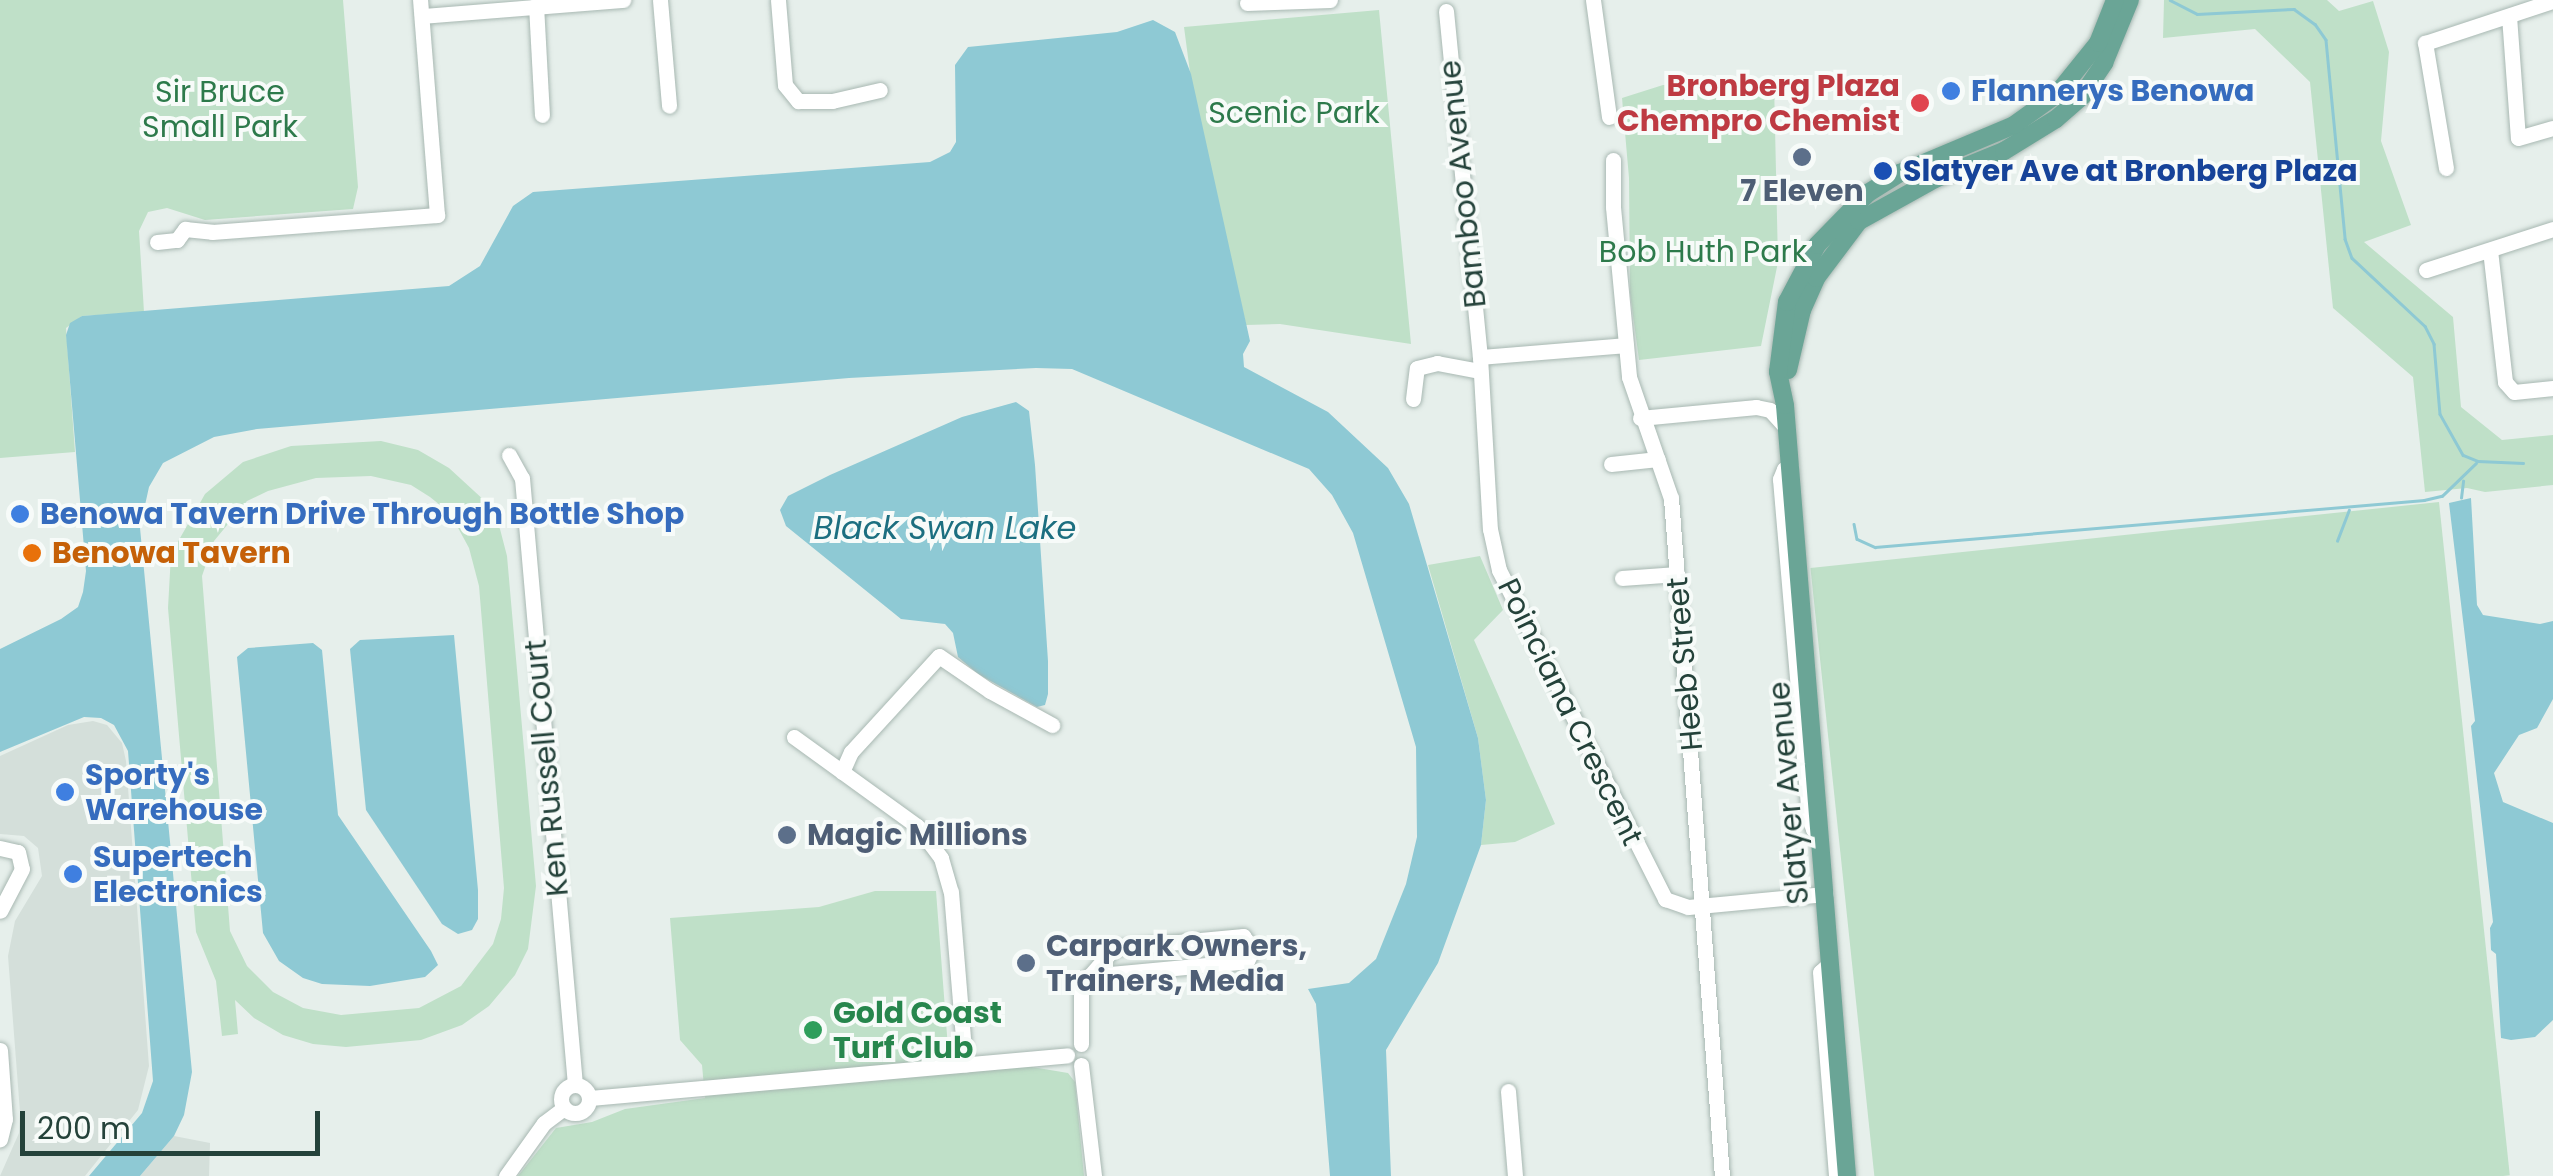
<!DOCTYPE html>
<html>
<head>
<meta charset="utf-8">
<style>
	body { margin:0 }
	#map { position:relative; width:2553px; height:1176px; overflow:hidden; background:#e6efeb; font-family:Poppins,sans-serif }
	div>[style] { position:absolute }
	[style*='--x'] { left:calc(var(--x)*1px); top:calc(var(--y)*1px); width:calc(var(--w)*1px); rotate:calc(var(--a)*1deg) }
	.built>* { inset:0; background:#d4dfda }
	.green>* { inset:0; background:#bfe0c8; transform-origin:0 0 }
	.water>* { inset:0; background:#8ec9d4 }
	.stream>* { height:2.5px; margin:-1.25px; padding:0 1.25px; transform-origin:1.25px; border-radius:1.25px; background:#8ec9d4 }
	.roads { filter:drop-shadow(0 0 2px #a8b8b2) drop-shadow(0 0 2px #a8b8b2) }
	.minor>* { height:15px; margin:-7.5px; padding:0 7.5px; transform-origin:7.5px; border-radius:7.5px; background:#fff }
	.minor>.ring { margin:-7.5px; padding:0; box-sizing:content-box; background:none; border:15px solid #fff; border-radius:50% }
	.major>* { height:18px; margin:-9px; padding:0 9px; transform-origin:9px; border-radius:9px; background:#6aa596 }
	.dots>* { width:28px; height:28px; translate:-50% -50%; box-sizing:border-box; border:5px solid #f7fbf9; border-radius:50% }
	span { translate:-50% -50%; white-space:nowrap; text-align:center; line-height:1.15; -webkit-text-stroke:8px #f7fbf9; paint-order:stroke }
	.health-label { font-size:30px; color:#be3a42; font-weight:700 }
	.right { translate:-100% -50%; text-align:right }
	.shop-label { font-size:30px; color:#366cbe; font-weight:700 }
	.left { translate:0 -50%; text-align:left }
	.park-label { font-size:30px; color:#2d7a4b }
	.transit-label { font-size:30px; color:#164399; font-weight:700 }
	.street-label { font-size:30px; color:#24423a }
	.service-label { font-size:30px; color:#4e5e75; font-weight:700 }
	.food-label { font-size:30px; color:#c56008; font-weight:700 }
	.leisure-label { font-size:30px; color:#27864d; font-weight:700 }
	.water-label { font-size:32px; color:#1c6f80; font-style:italic }
	.scale { position:absolute; left:20px; top:1111px; width:300px; height:45px; box-sizing:border-box; border:5px solid #24423a; border-top:0; padding-left:12px; font-size:30px; line-height:35px; white-space:nowrap; color:#24423a; -webkit-text-stroke:8px #f7fbf9; paint-order:stroke }
</style>
</head>
<body>
<div id="map">
	<div class="built">
		<div style="clip-path:polygon(93px 721px,107px 725px,122px 743px,126px 761px,149px 1066px,138px 1110px,85px 1176px,0 1176px,19px 1133px,20px 1112px,8px 956px,15px 921px,42px 876px,38px 848px,24px 836px,0 834px,0 756px,68px 725px)"></div>
		<div style="clip-path:polygon(174px 1136px,210px 1143px,209px 1176px,140px 1176px)"></div>
	</div>
	<div class="green">
		<div style="clip-path:polygon(0 0,343px 0,358px 187px,353px 209px,205px 220px,167px 208px,148px 212px,139px 231px,144px 312px,82px 316px,66px 328px,75px 452px,0 458px)"></div>
		<div style="clip-path:polygon(2164px 0,2327px 0,2339px 11px,2373px 1px,2389px 52px,2381px 141px,2411px 225px,2364px 242px,2453px 317px,2461px 407px,2502px 440px,2553px 435px,2553px 485px,2485px 492px,2467px 488px,2425px 492px,2413px 377px,2333px 308px,2310px 82px,2255px 29px,2163px 38px)"></div>
		<div style="clip-path:polygon(1379px 10px,1411px 344px,1280px 324px,1246px 325px,1193px 95px,1184px 27px)"></div>
		<div style="clip-path:polygon(1774px 82px,1778px 262px,1761px 346px,1639px 360px,1630px 293px,1629px 178px,1622px 98px,1663px 85px)"></div>
		<div style="clip-path:polygon(evenodd,381px 441px,418px 450px,449px 468px,486px 502px,500px 529px,507px 556px,536px 886px,528px 949px,515px 975px,489px 1006px,462px 1025px,421px 1040px,346px 1047px,313px 1044px,283px 1035px,254px 1018px,235px 1000px,238px 1034px,222px 1036px,216px 981px,196px 932px,168px 608px,171px 554px,205px 494px,243px 462px,291px 446px,381px 441px,371px 476px,411px 485px,430px 497px,450px 513px,469px 548px,479px 586px,504px 888px,501px 919px,493px 944px,461px 986px,419px 1008px,341px 1015px,303px 1008px,273px 992px,247px 966px,230px 931px,202px 576px,214px 541px,247px 501px,268px 491px,316px 478px,371px 476px)"></div>
		<div style="left:2439px;top:502px;width:677px;height:632px;rotate:84deg"></div>
		<div style="clip-path:polygon(1480px 556px,1503px 610px,1474px 640px,1555px 824px,1515px 842px,1481px 845px,1486px 800px,1478px 738px,1428px 565px)"></div>
		<div style="clip-path:polygon(875px 891px,936px 891px,950px 1074px,1026px 1066px,1068px 1073px,1075px 1082px,1084px 1176px,518px 1176px,556px 1128px,592px 1122px,625px 1109px,705px 1098px,702px 1065px,680px 1040px,670px 918px,819px 907px)"></div>
	</div>
	<div class="water">
		<div style="clip-path:polygon(1153px 20px,1175px 32px,1191px 74px,1250px 341px,1243px 354px,1244px 367px,1328px 412px,1388px 468px,1409px 504px,1478px 738px,1486px 800px,1481px 845px,1438px 963px,1386px 1050px,1391px 1176px,1330px 1176px,1316px 1004px,1308px 989px,1349px 983px,1376px 959px,1406px 884px,1417px 837px,1416px 747px,1353px 533px,1332px 495px,1309px 469px,1072px 369px,1036px 368px,849px 378px,257px 429px,214px 437px,163px 463px,149px 487px,140px 528px,192px 1072px,184px 1115px,174px 1136px,140px 1176px,89px 1176px,142px 1113px,153px 1081px,128px 751px,114px 725px,101px 718px,84px 717px,0 752px,0 649px,61px 619px,78px 607px,83px 592px,86px 571px,66px 335px,70px 323px,82px 316px,449px 286px,480px 266px,513px 206px,533px 192px,930px 162px,950px 152px,956px 142px,955px 65px,968px 47px,1117px 32px)"></div>
		<div style="clip-path:polygon(1016px 402px,1029px 411px,1035px 465px,1048px 661px,1048px 694px,1045px 705px,1037px 707px,978px 674px,958px 657px,953px 633px,945px 624px,901px 619px,786px 526px,780px 510px,788px 496px,830px 475px,962px 417px)"></div>
		<div style="clip-path:polygon(2471px 498px,2477px 605px,2483px 615px,2540px 624px,2553px 621px,2553px 699px,2537px 728px,2519px 735px,2494px 773px,2503px 802px,2553px 823px,2553px 1020px,2535px 1037px,2511px 1040px,2501px 1038px,2496px 954px,2491px 950px,2490px 928px,2493px 922px,2471px 726px,2475px 721px,2449px 503px)"></div>
		<div style="clip-path:polygon(454px 635px,478px 890px,478px 919px,472px 930px,458px 934px,442px 924px,366px 810px,350px 649px,360px 640px)"></div>
		<div style="clip-path:polygon(313px 643px,322px 650px,338px 815px,431px 951px,438px 965px,425px 977px,370px 986px,322px 984px,303px 978px,279px 961px,263px 933px,237px 657px,248px 648px)"></div>
	</div>
	<div class="stream">
		<div style="--x:2170;--y:0;--w:30;--a:27"></div>
		<div style="--x:2197;--y:14;--w:97;--a:-3"></div>
		<div style="--x:2294;--y:9;--w:26;--a:36"></div>
		<div style="--x:2315;--y:24;--w:19;--a:55"></div>
		<div style="--x:2326;--y:40;--w:200;--a:84.5"></div>
		<div style="--x:2345;--y:239;--w:20;--a:70"></div>
		<div style="--x:2352;--y:258;--w:100;--a:43"></div>
		<div style="--x:2425;--y:326;--w:20;--a:63"></div>
		<div style="--x:2434;--y:344;--w:70;--a:85.1"></div>
		<div style="--x:2440;--y:414;--w:47;--a:60.7"></div>
		<div style="--x:2463;--y:455;--w:16;--a:22"></div>
		<div style="--x:2478;--y:461;--w:45;--a:2.5"></div>
		<div style="--x:2461;--y:498;--w:17;--a:-83"></div>
		<div style="--x:1854;--y:524;--w:15;--a:79"></div>
		<div style="--x:1857;--y:539;--w:20;--a:24"></div>
		<div style="--x:1875;--y:547;--w:551;--a:-4.89"></div>
		<div style="--x:2424;--y:500;--w:18;--a:-13"></div>
		<div style="--x:2442;--y:496;--w:47;--a:-44.1"></div>
		<div style="--x:2337;--y:541;--w:33;--a:-69"></div>
	</div>
	<div class="roads">
		<div class="minor">
			<div style="--x:660;--y:0;--w:106;--a:85.1"></div>
			<div style="--x:778;--y:0;--w:85;--a:85.3"></div>
			<div style="--x:785;--y:85;--w:21;--a:51"></div>
			<div style="--x:798;--y:101;--w:34;--a:0"></div>
			<div style="--x:832;--y:101;--w:49;--a:-12.9"></div>
			<div style="--x:1593;--y:0;--w:118;--a:82.2"></div>
			<div style="--x:1247;--y:3;--w:83;--a:-2.1"></div>
			<div style="--x:536;--y:5;--w:110;--a:86.9"></div>
			<div style="--x:1446;--y:11;--w:348;--a:84.4"></div>
			<div style="--x:1480;--y:357;--w:172;--a:86.7"></div>
			<div style="--x:1490;--y:529;--w:42;--a:77.6"></div>
			<div style="--x:1499;--y:570;--w:369;--a:63.2"></div>
			<div style="--x:1665;--y:899;--w:24;--a:19"></div>
			<div style="--x:1688;--y:907;--w:138;--a:-5.4"></div>
			<div style="--x:422;--y:16;--w:202;--a:-4.6"></div>
			<div style="--x:2509;--y:16;--w:122;--a:85.8"></div>
			<div style="--x:2518;--y:138;--w:36;--a:-16"></div>
			<div style="--x:1613;--y:160;--w:47;--a:90"></div>
			<div style="--x:1613;--y:207;--w:171;--a:84.6"></div>
			<div style="--x:1629;--y:377;--w:128;--a:70.9"></div>
			<div style="--x:1671;--y:498;--w:680;--a:85.7"></div>
			<div style="--x:2446;--y:168;--w:127;--a:-99.5"></div>
			<div style="--x:2425;--y:43;--w:135;--a:-18.2"></div>
			<div style="--x:157;--y:242;--w:20;--a:-6"></div>
			<div style="--x:177;--y:240;--w:14;--a:-54"></div>
			<div style="--x:185;--y:229;--w:27;--a:6"></div>
			<div style="--x:212;--y:232;--w:226;--a:-4.3"></div>
			<div style="--x:437;--y:215;--w:216;--a:-94.5"></div>
			<div style="--x:2490;--y:250;--w:133;--a:83.5"></div>
			<div style="--x:2505;--y:382;--w:13;--a:48"></div>
			<div style="--x:2514;--y:392;--w:39;--a:-6"></div>
			<div style="--x:2426;--y:270;--w:133;--a:-17.9"></div>
			<div style="--x:1480;--y:357;--w:146;--a:-4.7"></div>
			<div style="--x:1413;--y:399;--w:31;--a:-83"></div>
			<div style="--x:1417;--y:368;--w:21;--a:-14"></div>
			<div style="--x:1437;--y:363;--w:44;--a:10.5"></div>
			<div style="--x:1640;--y:418;--w:117;--a:-5.4"></div>
			<div style="--x:1756;--y:407;--w:14;--a:12"></div>
			<div style="--x:1770;--y:410;--w:25;--a:48"></div>
			<div style="--x:509;--y:455;--w:26;--a:61"></div>
			<div style="--x:522;--y:478;--w:609;--a:85.01"></div>
			<div style="--x:1611;--y:464;--w:47;--a:-6.1"></div>
			<div style="--x:1791;--y:468;--w:7;--a:172"></div>
			<div style="--x:1784;--y:469;--w:11;--a:112"></div>
			<div style="--x:1780;--y:479;--w:340;--a:85.1"></div>
			<div style="--x:1809;--y:818;--w:12;--a:70"></div>
			<div style="--x:1813;--y:829;--w:7;--a:16"></div>
			<div style="--x:1622;--y:578;--w:55;--a:-4.2"></div>
			<div style="--x:794;--y:737;--w:152;--a:35.9"></div>
			<div style="--x:917;--y:826;--w:40;--a:53"></div>
			<div style="--x:941;--y:858;--w:35;--a:74"></div>
			<div style="--x:951;--y:892;--w:173;--a:85.3"></div>
			<div style="--x:842;--y:772;--w:22;--a:-66"></div>
			<div style="--x:851;--y:752;--w:130;--a:-47.5"></div>
			<div style="--x:939;--y:656;--w:62;--a:34.5"></div>
			<div style="--x:990;--y:691;--w:71;--a:28.7"></div>
			<div style="--x:0;--y:848;--w:18;--a:13"></div>
			<div style="--x:18;--y:852;--w:17;--a:77"></div>
			<div style="--x:22;--y:869;--w:47;--a:117.6"></div>
			<div style="--x:1830;--y:963;--w:13;--a:138"></div>
			<div style="--x:1820;--y:972;--w:205;--a:85.5"></div>
			<div style="--x:1081;--y:1044;--w:58;--a:-90"></div>
			<div style="--x:1081;--y:986;--w:50;--a:-49"></div>
			<div style="--x:1114;--y:948;--w:130;--a:-5.3"></div>
			<div style="--x:1243;--y:936;--w:16;--a:52"></div>
			<div style="--x:1253;--y:949;--w:13;--a:117"></div>
			<div style="--x:1247;--y:961;--w:8;--a:173"></div>
			<div style="--x:1239;--y:962;--w:151;--a:174.7"></div>
			<div style="--x:0;--y:1050;--w:69;--a:85.9"></div>
			<div style="--x:5;--y:1119;--w:21;--a:104"></div>
			<div style="--x:1081;--y:1065;--w:112;--a:83.3"></div>
			<div class="ring" style="left:561px;top:1085px;width:13px;height:13px"></div>
			<div style="--x:1508;--y:1091;--w:85;--a:85.3"></div>
			<div style="--x:589;--y:1098;--w:480;--a:-5.1"></div>
			<div style="--x:506;--y:1176;--w:65;--a:-54.4"></div>
			<div style="--x:544;--y:1123;--w:25;--a:-37"></div>
		</div>
		<div class="major">
			<div style="--x:1788;--y:370;--w:62;--a:-76.9"></div>
			<div style="--x:1802;--y:310;--w:35;--a:-66"></div>
			<div style="--x:1816;--y:278;--w:71;--a:-53"></div>
			<div style="--x:1859;--y:221;--w:87;--a:-28.9"></div>
			<div style="--x:1935;--y:179;--w:74;--a:-22.1"></div>
			<div style="--x:2004;--y:151;--w:61;--a:-31.6"></div>
			<div style="--x:2056;--y:119;--w:35;--a:-41"></div>
			<div style="--x:2082;--y:96;--w:40;--a:-56"></div>
			<div style="--x:2104;--y:63;--w:68;--a:-67.6"></div>
			<div style="--x:1847;--y:1176;--w:773;--a:-94.6"></div>
			<div style="--x:1785;--y:405;--w:34;--a:-102"></div>
			<div style="--x:1778;--y:372;--w:71;--a:-82.7"></div>
			<div style="--x:1787;--y:302;--w:64;--a:-62.2"></div>
			<div style="--x:1817;--y:245;--w:73;--a:-45.6"></div>
			<div style="--x:1868;--y:193;--w:38;--a:-32"></div>
			<div style="--x:1900;--y:173;--w:124;--a:-22.8"></div>
			<div style="--x:2014;--y:125;--w:53;--a:-35.8"></div>
			<div style="--x:2057;--y:94;--w:65;--a:-51.2"></div>
			<div style="--x:2098;--y:43;--w:46;--a:-68.4"></div>
		</div>
	</div>
	<div class="dots">
		<div style="left:1951px;top:91px;background:#3f7fe0"></div>
		<div style="left:1920px;top:103px;background:#e0444e"></div>
		<div style="left:1802px;top:157px;background:#5c6f8a"></div>
		<div style="left:1883px;top:171px;background:#1a4fb4"></div>
		<div style="left:20px;top:514px;background:#3f7fe0"></div>
		<div style="left:32px;top:553px;background:#e8710a"></div>
		<div style="left:65px;top:792px;background:#3f7fe0"></div>
		<div style="left:787px;top:835px;background:#5c6f8a"></div>
		<div style="left:73px;top:874px;background:#3f7fe0"></div>
		<div style="left:1026px;top:963px;background:#5c6f8a"></div>
		<div style="left:813px;top:1030px;background:#2e9e5b"></div>
	</div>
	<div class="health-label">
		<span class="right" style="left:1900px;top:103px">Bronberg Plaza<br>Chempro Chemist</span>
	</div>
	<div class="shop-label">
		<span class="left" style="left:1971px;top:91px">Flannerys Benowa</span>
		<span class="left" style="left:40px;top:514px">Benowa Tavern Drive Through Bottle Shop</span>
		<span class="left" style="left:85px;top:792px">Sporty's<br>Warehouse</span>
		<span class="left" style="left:93px;top:874px">Supertech<br>Electronics</span>
	</div>
	<div class="park-label">
		<span style="left:220px;top:109px">Sir Bruce<br>Small Park</span>
		<span style="left:1294px;top:113px">Scenic Park</span>
		<span style="left:1703px;top:252px">Bob Huth Park</span>
	</div>
	<div class="transit-label">
		<span class="left" style="left:1903px;top:171px">Slatyer Ave at Bronberg Plaza</span>
	</div>
	<div class="street-label">
		<span style="left:1463px;top:184px;rotate:-96deg">Bamboo Avenue</span>
		<span style="left:1685px;top:664px;rotate:-95deg">Heeb Street</span>
		<span style="left:1570px;top:712px;rotate:64deg">Poinciana Crescent</span>
		<span style="left:547px;top:768px;rotate:-95deg">Ken Russell Court</span>
		<span style="left:1789px;top:793px;rotate:-95deg">Slatyer Avenue</span>
	</div>
	<div class="service-label">
		<span style="left:1802px;top:191px">7 Eleven</span>
		<span class="left" style="left:807px;top:835px">Magic Millions</span>
		<span class="left" style="left:1046px;top:963px">Carpark Owners,<br>Trainers, Media</span>
	</div>
	<div class="food-label">
		<span class="left" style="left:52px;top:553px">Benowa Tavern</span>
	</div>
	<div class="leisure-label">
		<span class="left" style="left:833px;top:1030px">Gold Coast<br>Turf Club</span>
	</div>
	<div class="water-label">
		<span style="left:945px;top:528px">Black Swan Lake</span>
	</div>
	<div class="scale">200 m</div>
</div>
</body>
</html>
